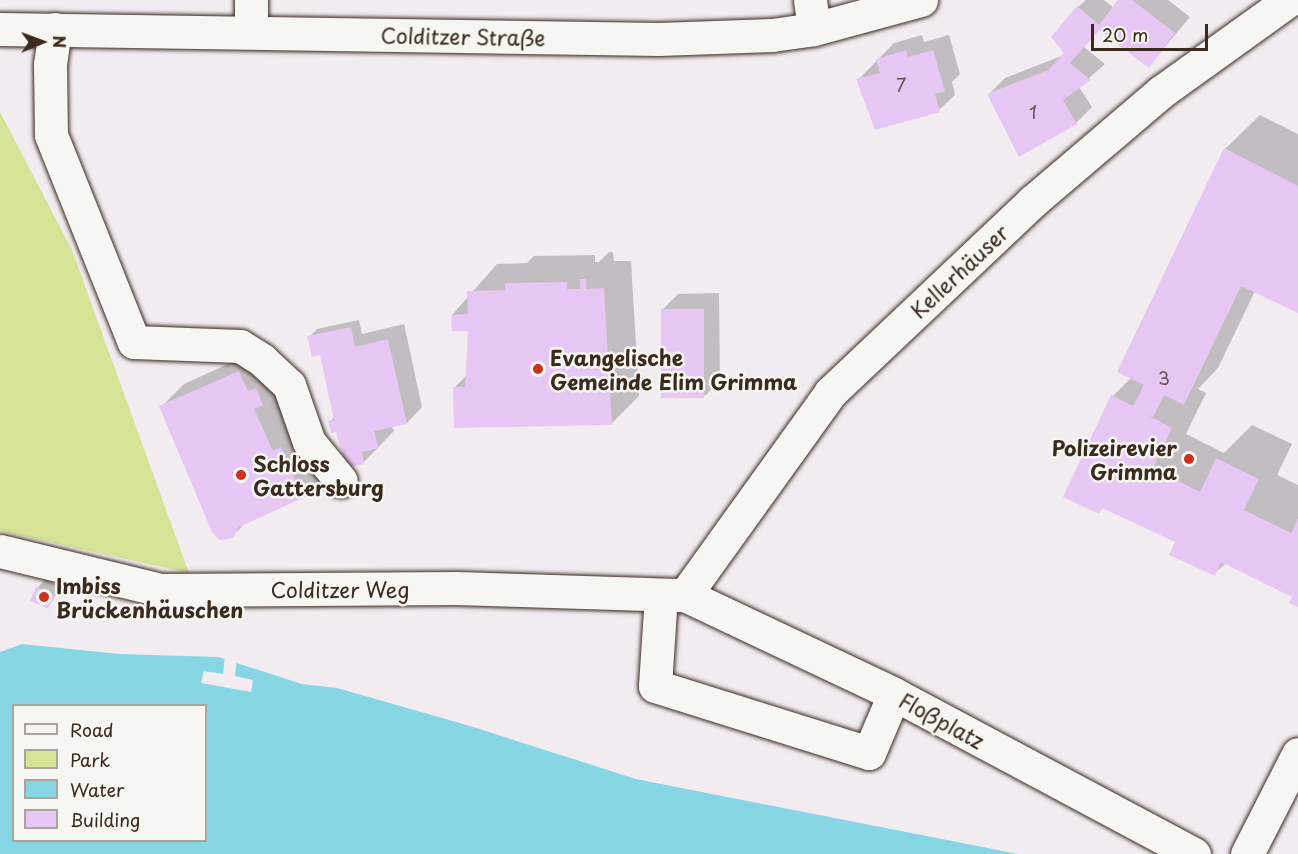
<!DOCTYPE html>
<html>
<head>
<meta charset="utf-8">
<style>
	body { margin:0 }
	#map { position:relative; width:1298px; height:854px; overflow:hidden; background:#f3edf2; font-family:"Playpen Sans",sans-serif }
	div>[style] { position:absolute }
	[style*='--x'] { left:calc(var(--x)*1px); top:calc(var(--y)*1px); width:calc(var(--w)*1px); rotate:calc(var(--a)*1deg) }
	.green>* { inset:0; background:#d6e497 }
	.water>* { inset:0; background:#86d6e3 }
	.pier>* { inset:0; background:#f3edf2 }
	.shadow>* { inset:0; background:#0003 }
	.building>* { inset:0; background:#e7c7f3; transform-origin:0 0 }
	.roads { filter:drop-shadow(0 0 2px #3b2a1e) drop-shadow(0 0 2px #3b2a1e) }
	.minor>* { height:33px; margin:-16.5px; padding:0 16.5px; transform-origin:16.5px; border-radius:16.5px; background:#f6f6f2 }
	.major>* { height:33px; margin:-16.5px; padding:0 16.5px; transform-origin:16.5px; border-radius:16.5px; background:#f6f6f2 }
	.dots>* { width:16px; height:16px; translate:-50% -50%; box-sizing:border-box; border:3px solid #f6f6f2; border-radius:50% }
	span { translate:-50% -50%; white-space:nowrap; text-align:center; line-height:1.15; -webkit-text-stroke:5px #f6f6f2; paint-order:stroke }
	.number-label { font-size:18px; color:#665153 }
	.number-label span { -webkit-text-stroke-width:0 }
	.street-label { font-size:21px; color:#3b2a1e }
	.poi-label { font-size:21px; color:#3b2a1e; font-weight:700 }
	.left { translate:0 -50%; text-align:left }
	.right { translate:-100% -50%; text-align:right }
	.legend { position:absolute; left:12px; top:704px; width:195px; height:138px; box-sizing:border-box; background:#f6f6f2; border:2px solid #aba49d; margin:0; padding:8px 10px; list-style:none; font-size:18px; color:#3b2a1e }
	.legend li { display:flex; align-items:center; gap:12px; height:30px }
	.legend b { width:30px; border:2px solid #aba49d }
	.north { position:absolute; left:12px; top:12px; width:60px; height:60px; -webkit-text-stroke:4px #f6f6f2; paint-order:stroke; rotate:89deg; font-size:16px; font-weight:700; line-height:24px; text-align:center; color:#3b2a1e }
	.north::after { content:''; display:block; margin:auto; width:21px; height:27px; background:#3b2a1e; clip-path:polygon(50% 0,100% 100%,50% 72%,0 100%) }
	.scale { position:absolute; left:1091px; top:24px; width:117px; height:27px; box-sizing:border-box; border:3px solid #3b2a1e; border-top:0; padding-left:8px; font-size:18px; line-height:21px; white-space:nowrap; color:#3b2a1e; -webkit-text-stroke:4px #f6f6f2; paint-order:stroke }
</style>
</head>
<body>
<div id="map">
	<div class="green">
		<div style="clip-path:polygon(0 112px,72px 250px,189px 573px,0 531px)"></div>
	</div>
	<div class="water">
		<div style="clip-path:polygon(evenodd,22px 644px,119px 654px,218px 657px,302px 684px,337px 688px,470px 726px,636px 779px,1018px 854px,0 854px,0 652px,22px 644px,14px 706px,206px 706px,206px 840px,14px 840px,14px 706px)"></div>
	</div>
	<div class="pier">
		<div style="clip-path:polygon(225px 655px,237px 659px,235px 676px,253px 680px,251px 692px,201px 683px,204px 671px,223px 674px)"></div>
	</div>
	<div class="shadow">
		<div style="clip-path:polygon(1086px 0,1104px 0,1114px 8px,1120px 0,1168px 0,1190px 17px,1149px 66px,1100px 29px,1084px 47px,1105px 64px,1079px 87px,1092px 107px,1076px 123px,989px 94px,1005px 78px,1064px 55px,1078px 7px)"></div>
		<div style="clip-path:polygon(922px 35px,924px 42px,949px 35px,960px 74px,952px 82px,955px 95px,939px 110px,858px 80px,894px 43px)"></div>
		<div style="clip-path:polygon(1260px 115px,1298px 134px,1298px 311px,1255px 291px,1218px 368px,1198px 389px,1206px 393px,1186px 434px,1224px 453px,1252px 425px,1292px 444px,1277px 475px,1298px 485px,1298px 606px,1294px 596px,1226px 563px,1214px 574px,1177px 542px,1104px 507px,1099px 512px,1113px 396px,1132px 377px,1225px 149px)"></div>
		<div style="clip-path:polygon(609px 252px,613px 252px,614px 261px,631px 261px,639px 396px,611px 424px,454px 388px,467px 375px,470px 329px,452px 315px,497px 264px,527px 263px,534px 256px,595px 255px,595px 262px,599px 262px)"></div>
		<div style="clip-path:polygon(719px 293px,720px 380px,705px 396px,662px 310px,678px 294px)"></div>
		<div style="clip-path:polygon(359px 320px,362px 334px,404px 324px,422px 407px,407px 423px,392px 426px,394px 431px,364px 462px,330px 422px,335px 416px,321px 353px,309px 337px,317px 329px)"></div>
		<div style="clip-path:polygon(261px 349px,325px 475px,302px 497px,247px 521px,232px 537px,161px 407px,184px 384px)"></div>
		<div style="clip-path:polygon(45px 580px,61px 587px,49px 606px,37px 588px)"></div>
	</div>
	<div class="building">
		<div style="clip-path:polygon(1118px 0,1132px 0,1175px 33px,1149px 68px,1099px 30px,1070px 63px,1091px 80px,1063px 100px,1077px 124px,1019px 157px,987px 94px,1048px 70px,1064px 53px,1051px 37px,1077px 6px,1099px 25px)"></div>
		<div style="clip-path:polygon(906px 50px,908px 57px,933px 50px,945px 91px,935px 94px,940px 112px,875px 130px,856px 79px,880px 73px,876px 59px)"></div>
		<div style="clip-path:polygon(1224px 148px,1298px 186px,1298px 313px,1241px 286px,1184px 405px,1164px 395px,1153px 417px,1144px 413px,1172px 428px,1153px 468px,1200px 492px,1216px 458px,1259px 479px,1244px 510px,1291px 533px,1298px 518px,1298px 607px,1289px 603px,1292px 597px,1221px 562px,1215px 576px,1169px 555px,1175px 542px,1102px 508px,1099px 514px,1063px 497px,1111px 395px,1133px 406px,1144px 385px,1117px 372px)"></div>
		<div style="clip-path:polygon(580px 279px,586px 279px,586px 289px,604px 288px,612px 425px,454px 428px,453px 387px,465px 387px,468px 331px,452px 331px,451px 315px,468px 314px,467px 291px,505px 290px,505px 283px,567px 282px,567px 289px,580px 289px)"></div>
		<div style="left:661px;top:309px;width:43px;height:89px"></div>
		<div style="clip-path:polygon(351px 327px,355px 347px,388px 339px,407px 424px,374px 431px,379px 448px,362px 452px,364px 464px,347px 468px,336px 432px,331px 433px,328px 421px,334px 420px,320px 355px,312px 357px,307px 336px)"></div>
		<div style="clip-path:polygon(239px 371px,248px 391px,256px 388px,263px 405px,254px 409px,273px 451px,281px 447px,303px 498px,239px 527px,233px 538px,220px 540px,212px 532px,159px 406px)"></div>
		<div style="left:36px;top:587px;width:20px;height:15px;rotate:24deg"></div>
	</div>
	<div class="roads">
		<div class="minor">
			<div style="--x:251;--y:0;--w:32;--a:90"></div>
			<div style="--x:810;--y:0;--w:29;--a:82"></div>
			<div style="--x:55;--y:29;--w:35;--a:98"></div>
			<div style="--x:50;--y:64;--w:71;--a:89.2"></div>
			<div style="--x:51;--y:135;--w:223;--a:68.2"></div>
			<div style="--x:134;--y:342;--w:106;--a:2.2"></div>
			<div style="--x:240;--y:346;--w:26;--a:32"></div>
			<div style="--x:262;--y:360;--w:37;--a:43"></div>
			<div style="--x:289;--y:385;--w:60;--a:70.7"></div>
			<div style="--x:309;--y:442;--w:50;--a:50.6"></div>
			<div style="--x:0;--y:551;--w:166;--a:13.6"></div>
			<div style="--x:161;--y:590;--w:295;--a:-0.4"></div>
			<div style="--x:456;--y:588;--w:229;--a:1.8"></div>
			<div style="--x:685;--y:595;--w:231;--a:25.3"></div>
			<div style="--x:894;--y:694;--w:340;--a:28.1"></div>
			<div style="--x:661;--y:595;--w:91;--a:93.8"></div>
			<div style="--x:655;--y:686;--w:224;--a:17.4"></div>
			<div style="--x:869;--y:753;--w:64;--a:-67"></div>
			<div style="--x:685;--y:595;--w:249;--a:-54.3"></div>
			<div style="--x:830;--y:393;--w:279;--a:-43.4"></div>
			<div style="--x:1033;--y:201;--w:168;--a:-40.4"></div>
			<div style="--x:1161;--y:92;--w:158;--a:-35.7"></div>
			<div style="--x:1247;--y:854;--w:112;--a:-63"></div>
		</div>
		<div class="major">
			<div style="--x:0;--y:29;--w:659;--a:0.87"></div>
			<div style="--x:659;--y:39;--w:113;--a:-2"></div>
			<div style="--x:772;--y:35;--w:42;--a:-8.1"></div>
			<div style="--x:814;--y:29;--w:111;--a:-15.2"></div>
		</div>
	</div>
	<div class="dots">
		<div style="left:538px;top:369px;background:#c8321e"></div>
		<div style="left:1189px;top:459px;background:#c8321e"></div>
		<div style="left:241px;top:475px;background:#c8321e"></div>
		<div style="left:44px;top:597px;background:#c8321e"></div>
	</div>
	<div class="number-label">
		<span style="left:901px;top:85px">7</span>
		<span style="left:1033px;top:112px">1</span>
		<span style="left:1164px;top:378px">3</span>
	</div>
	<div class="street-label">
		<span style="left:463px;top:36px;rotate:1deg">Colditzer Straße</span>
		<span style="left:959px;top:271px;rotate:-43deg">Kellerhäuser</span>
		<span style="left:340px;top:589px">Colditzer Weg</span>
		<span style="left:942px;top:720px;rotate:29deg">Floßplatz</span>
	</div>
	<div class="poi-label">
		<span class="left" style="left:550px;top:369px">Evangelische<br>Gemeinde Elim Grimma</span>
		<span class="right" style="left:1177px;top:459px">Polizeirevier<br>Grimma</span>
		<span class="left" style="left:253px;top:475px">Schloss<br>Gattersburg</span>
		<span class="left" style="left:56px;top:597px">Imbiss<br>Brückenhäuschen</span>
	</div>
	<ul class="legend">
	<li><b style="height:8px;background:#f6f6f2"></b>Road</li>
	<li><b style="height:16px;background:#d6e497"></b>Park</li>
	<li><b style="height:16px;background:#86d6e3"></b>Water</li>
	<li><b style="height:16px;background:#e7c7f3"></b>Building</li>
	</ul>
	<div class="north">N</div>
	<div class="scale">20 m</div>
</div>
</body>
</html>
